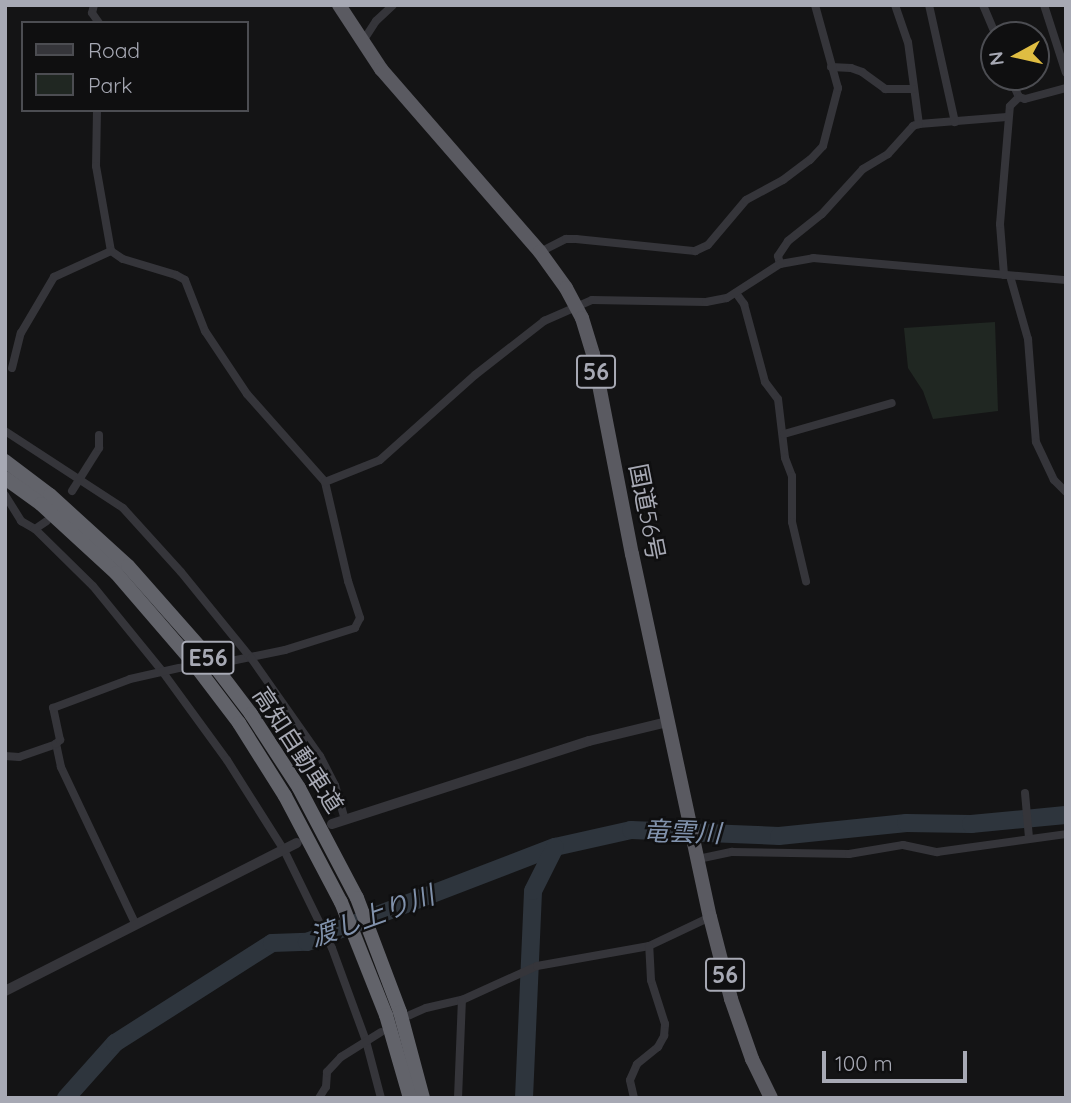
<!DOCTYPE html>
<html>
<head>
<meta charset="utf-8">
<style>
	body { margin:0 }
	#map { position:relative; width:1071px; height:1103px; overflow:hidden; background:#141415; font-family:Quicksand,"Noto Sans JP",sans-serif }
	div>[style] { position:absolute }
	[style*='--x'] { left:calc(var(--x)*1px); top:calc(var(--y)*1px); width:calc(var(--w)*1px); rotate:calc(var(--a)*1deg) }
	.green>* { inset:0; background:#202722 }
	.river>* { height:18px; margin:-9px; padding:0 9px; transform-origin:9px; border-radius:9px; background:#2e353d }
	.minor-tunnel>* { height:8px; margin-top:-4px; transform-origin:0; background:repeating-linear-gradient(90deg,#313235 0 8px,transparent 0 12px) }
	.minor>* { height:8px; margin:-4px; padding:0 4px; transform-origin:4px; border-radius:4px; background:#35353a }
	.tertiary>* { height:10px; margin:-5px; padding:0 5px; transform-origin:5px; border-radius:5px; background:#35353a }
	.trunk>* { height:14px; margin:-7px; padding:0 7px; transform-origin:7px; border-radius:7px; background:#5a5a61 }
	.motorway>* { height:14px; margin:-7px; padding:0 7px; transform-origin:7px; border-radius:7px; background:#62636a }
	span { translate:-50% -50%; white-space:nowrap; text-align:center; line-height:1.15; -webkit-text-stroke:5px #0f0f10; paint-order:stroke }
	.shield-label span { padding:2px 5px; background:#0f0f10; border:2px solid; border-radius:5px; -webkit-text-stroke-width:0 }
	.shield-label { font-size:23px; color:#a7a9b4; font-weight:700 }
	.street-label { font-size:24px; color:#a7a9b4 }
	.water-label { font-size:26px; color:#8192ac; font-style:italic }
	.frame { position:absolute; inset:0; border:7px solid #a7a9b4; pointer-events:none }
	.legend { position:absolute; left:21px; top:21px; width:228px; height:91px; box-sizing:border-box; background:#0f0f10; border:2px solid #4c4d52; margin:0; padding:9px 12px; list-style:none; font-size:21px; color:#a7a9b4 }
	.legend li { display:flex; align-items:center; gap:14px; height:35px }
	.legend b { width:35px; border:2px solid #4c4d52 }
	.north { position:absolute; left:980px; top:21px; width:70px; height:70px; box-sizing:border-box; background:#0f0f10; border:2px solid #4c4d52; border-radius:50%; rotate:262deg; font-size:19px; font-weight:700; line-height:28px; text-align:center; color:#a7a9b4 }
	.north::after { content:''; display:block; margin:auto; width:24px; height:32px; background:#dfbd42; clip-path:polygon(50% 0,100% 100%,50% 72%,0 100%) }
	.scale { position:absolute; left:822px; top:1051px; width:145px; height:32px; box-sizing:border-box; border:4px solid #a7a9b4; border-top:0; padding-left:9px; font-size:21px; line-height:24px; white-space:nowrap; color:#a7a9b4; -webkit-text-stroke:5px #0f0f10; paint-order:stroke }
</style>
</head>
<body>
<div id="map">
	<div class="green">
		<div style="clip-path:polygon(995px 322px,998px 411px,933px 419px,923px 391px,908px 368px,904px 328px)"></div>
	</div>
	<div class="river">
		<div style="--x:66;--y:1098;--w:74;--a:-48.3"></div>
		<div style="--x:115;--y:1043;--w:186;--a:-32.5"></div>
		<div style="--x:272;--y:943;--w:35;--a:-2"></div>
		<div style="--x:307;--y:942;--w:266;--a:-21"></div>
		<div style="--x:555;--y:847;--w:78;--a:-12.6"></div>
		<div style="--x:631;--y:830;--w:148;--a:2.3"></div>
		<div style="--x:779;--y:836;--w:128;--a:-5.8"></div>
		<div style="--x:906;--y:823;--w:65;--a:0.9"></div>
		<div style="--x:971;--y:824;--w:95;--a:-5.4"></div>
		<div style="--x:524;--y:1098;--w:207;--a:-87.5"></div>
		<div style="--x:533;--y:891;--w:49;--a:-63.4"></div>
	</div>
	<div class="minor-tunnel">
		<div style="--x:179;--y:668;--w:52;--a:-7.7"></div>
	</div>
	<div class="minor">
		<div style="--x:94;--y:5;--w:8;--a:104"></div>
		<div style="--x:92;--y:13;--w:12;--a:55"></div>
		<div style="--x:895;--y:5;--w:39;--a:71"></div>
		<div style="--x:908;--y:42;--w:83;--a:82.4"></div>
		<div style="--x:919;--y:124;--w:88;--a:-4.5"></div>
		<div style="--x:929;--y:5;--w:120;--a:77.5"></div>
		<div style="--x:983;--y:5;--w:33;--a:67"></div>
		<div style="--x:1044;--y:5;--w:71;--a:72.1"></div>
		<div style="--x:363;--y:41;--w:24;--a:-57"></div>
		<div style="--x:376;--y:21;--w:23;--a:-43"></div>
		<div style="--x:831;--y:67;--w:20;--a:3"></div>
		<div style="--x:851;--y:68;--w:12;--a:20"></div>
		<div style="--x:862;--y:72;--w:29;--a:36"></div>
		<div style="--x:885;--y:89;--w:28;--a:0"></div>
		<div style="--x:1010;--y:77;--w:22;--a:66"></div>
		<div style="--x:97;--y:110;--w:56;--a:91"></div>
		<div style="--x:96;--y:166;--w:86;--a:80"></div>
		<div style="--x:111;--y:251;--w:14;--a:34"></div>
		<div style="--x:123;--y:259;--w:55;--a:16.8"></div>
		<div style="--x:176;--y:275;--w:10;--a:29"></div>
		<div style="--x:185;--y:280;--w:55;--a:68.6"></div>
		<div style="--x:205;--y:331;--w:76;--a:56.3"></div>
		<div style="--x:247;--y:394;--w:118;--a:48.4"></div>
		<div style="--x:325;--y:482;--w:102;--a:76.9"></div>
		<div style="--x:348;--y:581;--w:39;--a:72"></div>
		<div style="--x:360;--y:618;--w:11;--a:117"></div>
		<div style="--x:355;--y:628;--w:73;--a:162.6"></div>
		<div style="--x:285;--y:650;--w:55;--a:168.5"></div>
		<div style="--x:540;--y:252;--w:29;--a:-27"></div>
		<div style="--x:566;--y:239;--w:10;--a:0"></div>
		<div style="--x:576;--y:239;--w:120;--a:5.8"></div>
		<div style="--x:695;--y:251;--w:14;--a:-25"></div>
		<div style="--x:708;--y:245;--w:59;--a:-49.8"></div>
		<div style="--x:746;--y:200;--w:42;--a:-28.4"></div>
		<div style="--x:783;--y:180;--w:34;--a:-37"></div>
		<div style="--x:810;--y:160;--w:19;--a:-47"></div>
		<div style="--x:823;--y:146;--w:60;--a:-75.5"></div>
		<div style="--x:838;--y:88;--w:86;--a:-105.5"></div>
		<div style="--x:780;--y:264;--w:8;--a:-104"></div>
		<div style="--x:778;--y:256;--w:18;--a:-56"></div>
		<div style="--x:788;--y:241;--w:43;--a:-38.5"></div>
		<div style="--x:822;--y:214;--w:61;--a:-47.7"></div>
		<div style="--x:863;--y:169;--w:29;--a:-31"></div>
		<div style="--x:888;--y:154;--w:38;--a:-48"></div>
		<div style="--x:913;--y:126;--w:6;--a:-18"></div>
		<div style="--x:1004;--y:275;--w:51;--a:-94.5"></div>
		<div style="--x:1000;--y:224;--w:118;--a:-85.2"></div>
		<div style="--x:1010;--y:106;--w:13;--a:-45"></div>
		<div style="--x:1019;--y:97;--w:6;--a:18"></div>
		<div style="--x:1025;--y:99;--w:42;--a:-15"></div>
		<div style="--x:1010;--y:276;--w:66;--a:74.1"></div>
		<div style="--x:1028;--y:339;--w:103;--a:85.6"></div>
		<div style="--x:1036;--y:442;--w:42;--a:64.7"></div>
		<div style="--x:1054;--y:480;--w:17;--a:45"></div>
		<div style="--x:736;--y:293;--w:14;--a:54"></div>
		<div style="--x:744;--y:304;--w:81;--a:74.9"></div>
		<div style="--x:765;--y:382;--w:21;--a:53"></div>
		<div style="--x:778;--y:399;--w:59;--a:83.2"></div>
		<div style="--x:785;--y:458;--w:19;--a:69"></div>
		<div style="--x:792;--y:476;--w:46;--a:90"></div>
		<div style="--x:792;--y:522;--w:61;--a:76.7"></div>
		<div style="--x:12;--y:368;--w:36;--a:-76"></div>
		<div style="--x:21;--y:333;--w:65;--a:-59.5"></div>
		<div style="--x:54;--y:277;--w:63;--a:-24.5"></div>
		<div style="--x:5;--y:431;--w:141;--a:33.1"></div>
		<div style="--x:123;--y:508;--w:86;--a:47.8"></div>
		<div style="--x:181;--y:572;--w:111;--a:50.9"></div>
		<div style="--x:251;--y:658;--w:120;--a:54.9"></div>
		<div style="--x:320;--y:756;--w:33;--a:63"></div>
		<div style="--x:335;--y:785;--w:36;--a:74"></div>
		<div style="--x:784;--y:434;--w:112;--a:-16"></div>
		<div style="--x:325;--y:482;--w:59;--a:-21.8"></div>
		<div style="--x:380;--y:460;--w:127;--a:-41.8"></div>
		<div style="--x:475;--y:375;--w:88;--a:-38"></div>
		<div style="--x:544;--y:321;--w:52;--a:-23.6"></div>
		<div style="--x:592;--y:300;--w:114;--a:1"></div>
		<div style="--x:706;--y:302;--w:21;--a:-11"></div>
		<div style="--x:727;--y:298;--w:63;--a:-32.7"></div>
		<div style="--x:780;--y:264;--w:34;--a:-10"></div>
		<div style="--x:813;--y:258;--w:254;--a:5"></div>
		<div style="--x:72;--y:491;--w:51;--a:-57.9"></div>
		<div style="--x:99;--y:448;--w:13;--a:-90"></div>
		<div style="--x:5;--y:495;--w:31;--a:58"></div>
		<div style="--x:21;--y:521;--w:16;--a:30"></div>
		<div style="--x:35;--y:529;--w:81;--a:44.5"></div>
		<div style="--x:93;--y:586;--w:109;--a:50.9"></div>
		<div style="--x:162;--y:671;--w:110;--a:53.9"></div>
		<div style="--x:227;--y:760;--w:107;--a:57.7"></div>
		<div style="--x:284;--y:850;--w:109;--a:63.9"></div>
		<div style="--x:332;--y:948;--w:99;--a:69.9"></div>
		<div style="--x:366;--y:1041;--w:59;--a:75.3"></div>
		<div style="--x:35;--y:529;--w:14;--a:-34"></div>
		<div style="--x:5;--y:756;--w:14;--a:4"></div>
		<div style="--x:19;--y:757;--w:39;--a:-19"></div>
		<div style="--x:1025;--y:793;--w:45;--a:84.9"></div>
		<div style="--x:698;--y:859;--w:35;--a:-12"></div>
		<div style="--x:732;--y:852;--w:117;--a:1"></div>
		<div style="--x:849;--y:854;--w:55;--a:-9.5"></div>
		<div style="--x:903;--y:845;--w:35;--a:12"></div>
		<div style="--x:937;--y:852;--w:130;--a:-7.9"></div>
		<div style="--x:135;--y:923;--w:173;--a:-115.4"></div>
		<div style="--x:61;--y:767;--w:24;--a:-102"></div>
		<div style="--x:56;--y:744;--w:6;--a:-45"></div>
		<div style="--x:60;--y:740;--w:33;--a:-102"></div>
		<div style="--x:53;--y:708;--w:82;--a:-20.6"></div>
		<div style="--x:130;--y:679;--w:50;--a:-12.7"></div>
		<div style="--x:410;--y:1015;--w:17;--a:-24"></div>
		<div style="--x:426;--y:1008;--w:37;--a:-13"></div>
		<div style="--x:462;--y:1000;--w:82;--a:-24.4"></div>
		<div style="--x:537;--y:966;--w:114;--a:-10.1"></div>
		<div style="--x:649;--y:946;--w:68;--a:-25.4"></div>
		<div style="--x:319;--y:1098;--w:13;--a:-58"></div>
		<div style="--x:326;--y:1087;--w:15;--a:-86"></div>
		<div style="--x:327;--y:1072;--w:21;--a:-47"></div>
		<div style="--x:341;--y:1057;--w:47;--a:-32"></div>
		<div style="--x:458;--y:1098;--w:98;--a:-87.7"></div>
		<div style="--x:634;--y:1098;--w:18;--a:-103"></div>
		<div style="--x:630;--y:1080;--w:17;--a:-66"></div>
		<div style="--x:637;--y:1064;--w:27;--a:-39"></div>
		<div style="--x:658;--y:1047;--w:13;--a:-61"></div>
		<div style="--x:664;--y:1036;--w:12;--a:-85"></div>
		<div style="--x:665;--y:1024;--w:46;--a:-107.7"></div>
		<div style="--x:651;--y:980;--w:34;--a:-93"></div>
	</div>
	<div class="tertiary">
		<div style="--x:332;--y:824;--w:270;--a:-17.9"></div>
		<div style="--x:589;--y:741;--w:80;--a:-13.7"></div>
		<div style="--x:5;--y:991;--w:327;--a:-26.9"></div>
	</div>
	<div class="trunk">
		<div style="--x:339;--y:5;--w:77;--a:56.7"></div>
		<div style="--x:381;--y:69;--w:242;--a:49"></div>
		<div style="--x:540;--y:252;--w:44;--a:54.2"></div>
		<div style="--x:566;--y:288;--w:34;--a:62"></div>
		<div style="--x:582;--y:318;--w:38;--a:73"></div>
		<div style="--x:593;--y:354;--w:204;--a:79"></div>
		<div style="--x:632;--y:554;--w:371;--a:77.9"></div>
		<div style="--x:710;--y:917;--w:85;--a:75.6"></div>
		<div style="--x:731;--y:999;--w:64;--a:70.7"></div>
		<div style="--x:752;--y:1059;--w:43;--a:64"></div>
	</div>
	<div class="motorway">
		<div style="--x:5;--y:461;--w:56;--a:37.1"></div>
		<div style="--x:50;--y:495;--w:105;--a:42.3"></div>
		<div style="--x:128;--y:566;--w:115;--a:48.5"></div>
		<div style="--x:204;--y:652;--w:78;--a:52.8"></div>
		<div style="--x:251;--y:714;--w:88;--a:57"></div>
		<div style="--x:299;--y:788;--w:124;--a:62.2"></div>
		<div style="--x:357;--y:898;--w:122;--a:69.3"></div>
		<div style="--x:400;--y:1012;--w:89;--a:75"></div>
		<div style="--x:5;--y:478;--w:44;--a:35.8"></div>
		<div style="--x:41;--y:504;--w:102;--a:42.6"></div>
		<div style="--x:116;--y:573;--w:116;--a:49.2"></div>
		<div style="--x:192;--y:661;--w:78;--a:52.8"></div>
		<div style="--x:239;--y:723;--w:86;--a:57.8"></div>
		<div style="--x:285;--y:796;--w:120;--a:62.2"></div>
		<div style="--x:341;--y:902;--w:122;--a:68.3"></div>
		<div style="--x:386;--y:1015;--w:86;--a:73.9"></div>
	</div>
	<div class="shield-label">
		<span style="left:596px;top:372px">56</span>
		<span style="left:208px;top:658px">E56</span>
		<span style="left:725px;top:975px">56</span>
	</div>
	<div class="street-label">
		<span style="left:647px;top:512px;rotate:79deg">国道56号</span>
		<span style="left:298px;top:750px;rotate:57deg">高知自動車道</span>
	</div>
	<div class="water-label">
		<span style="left:682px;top:832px;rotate:2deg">竜雲川</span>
		<span style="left:372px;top:916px;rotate:-20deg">渡し上り川</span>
	</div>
	<div class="frame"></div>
	<ul class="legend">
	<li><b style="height:9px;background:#35353a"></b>Road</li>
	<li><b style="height:19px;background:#202722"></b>Park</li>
	</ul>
	<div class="north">N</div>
	<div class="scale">100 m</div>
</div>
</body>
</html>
